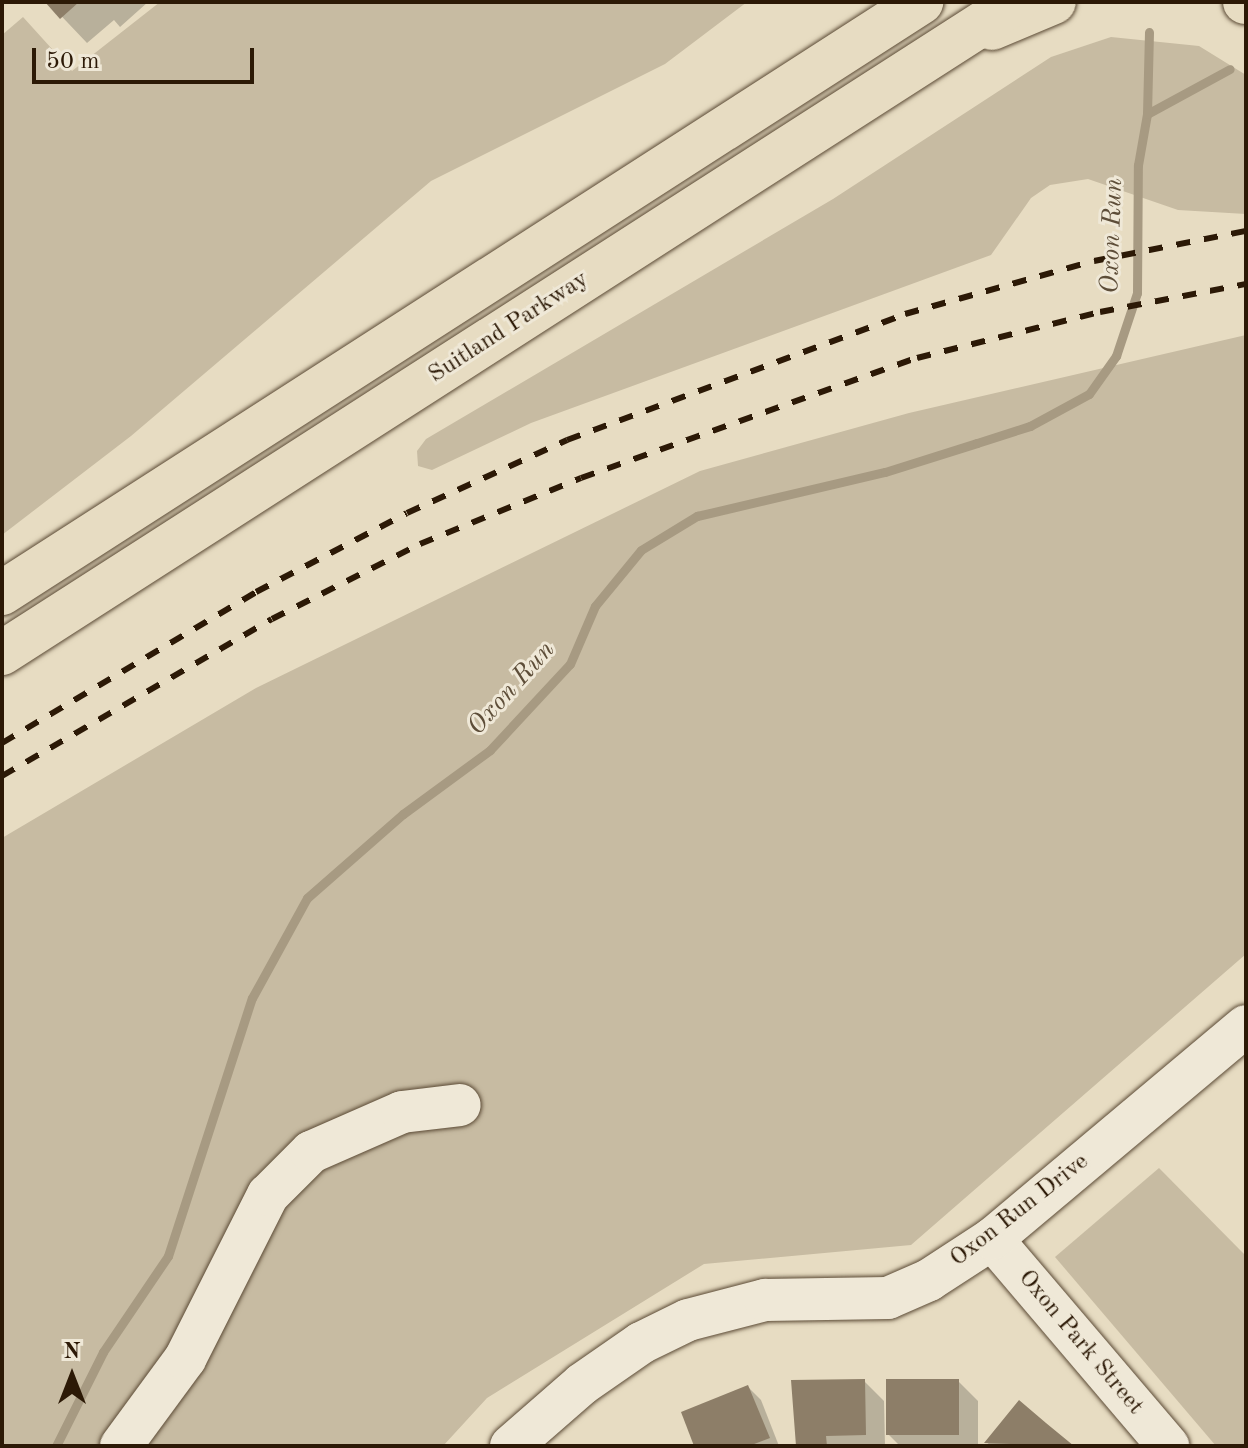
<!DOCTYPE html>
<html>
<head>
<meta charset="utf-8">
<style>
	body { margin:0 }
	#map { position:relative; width:1248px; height:1448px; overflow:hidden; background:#e7dcc2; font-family:"Old Standard TT",serif }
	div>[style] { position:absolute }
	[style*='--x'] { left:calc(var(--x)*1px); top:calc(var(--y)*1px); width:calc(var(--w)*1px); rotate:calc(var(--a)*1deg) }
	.green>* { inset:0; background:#c7bba2 }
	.shadow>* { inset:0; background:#0003 }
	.stream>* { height:9px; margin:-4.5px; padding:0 4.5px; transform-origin:4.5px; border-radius:4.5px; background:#a79a82 }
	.building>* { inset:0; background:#8d7e68; transform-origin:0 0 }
	.roads { filter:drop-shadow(0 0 2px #5b4a35) drop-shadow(0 0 2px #5b4a35) }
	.minor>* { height:42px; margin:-21px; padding:0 21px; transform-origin:21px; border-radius:21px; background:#efe8d7 }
	.highway>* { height:44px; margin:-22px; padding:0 22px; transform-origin:22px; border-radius:22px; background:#e7dcc2 }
	.rail>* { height:6px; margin-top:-3px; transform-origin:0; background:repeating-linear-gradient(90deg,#2c1906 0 14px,transparent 0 28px) }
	span { translate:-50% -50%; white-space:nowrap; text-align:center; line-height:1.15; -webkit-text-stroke:6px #efe8d7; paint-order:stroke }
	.street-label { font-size:24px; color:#2c1906 }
	.water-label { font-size:26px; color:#5d4d38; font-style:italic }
	.frame { position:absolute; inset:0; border:4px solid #2c1906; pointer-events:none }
	.north { position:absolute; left:32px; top:1336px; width:80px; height:80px; -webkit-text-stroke:6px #efe8d7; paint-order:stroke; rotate:0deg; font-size:22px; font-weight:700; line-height:32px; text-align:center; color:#2c1906 }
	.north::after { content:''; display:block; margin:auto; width:28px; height:36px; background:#2c1906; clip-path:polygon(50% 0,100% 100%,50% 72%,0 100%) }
	.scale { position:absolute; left:32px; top:48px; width:222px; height:36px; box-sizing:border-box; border:4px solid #2c1906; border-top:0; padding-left:10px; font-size:24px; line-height:28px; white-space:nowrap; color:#2c1906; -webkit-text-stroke:6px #efe8d7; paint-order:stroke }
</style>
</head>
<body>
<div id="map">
	<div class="green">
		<div style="clip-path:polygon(160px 2px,747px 2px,665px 64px,431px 181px,131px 436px,2px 535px,2px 35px,23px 17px,72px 71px)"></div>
		<div style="clip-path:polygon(1111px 37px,1199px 46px,1246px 75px,1246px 214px,1178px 210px,1088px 179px,1050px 185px,1031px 198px,991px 255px,531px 423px,432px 470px,418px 466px,417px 451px,426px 439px,833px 199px,1051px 57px)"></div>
		<div style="clip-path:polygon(1246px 335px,1246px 954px,911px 1245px,704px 1264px,487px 1398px,443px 1446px,2px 1446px,2px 838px,256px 688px,700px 471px,909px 413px)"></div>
		<div style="clip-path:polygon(1159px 1168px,1246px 1256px,1246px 1446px,1216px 1446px,1055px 1257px)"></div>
	</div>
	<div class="shadow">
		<div style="clip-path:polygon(48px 2px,148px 2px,120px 27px,114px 20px,87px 43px)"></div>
		<div style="clip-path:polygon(864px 1381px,884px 1401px,885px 1446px,798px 1446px)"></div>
		<div style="clip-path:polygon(958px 1381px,978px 1401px,978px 1446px,900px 1446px,888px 1434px)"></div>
		<div style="clip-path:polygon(748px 1387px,761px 1400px,779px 1446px,696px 1446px)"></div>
		<div style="clip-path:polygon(1019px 1403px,1071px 1446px,990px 1446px,987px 1442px)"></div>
	</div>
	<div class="stream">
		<div style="--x:1147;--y:114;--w:94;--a:-28.5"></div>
		<div style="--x:56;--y:1446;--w:105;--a:-63.4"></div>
		<div style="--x:103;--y:1352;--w:116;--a:-55.9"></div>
		<div style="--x:168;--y:1256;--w:271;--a:-72"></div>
		<div style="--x:252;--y:998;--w:114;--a:-61.2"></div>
		<div style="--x:307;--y:898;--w:128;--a:-41.2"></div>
		<div style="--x:403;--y:814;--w:108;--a:-36.3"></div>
		<div style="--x:490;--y:750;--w:117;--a:-47.1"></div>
		<div style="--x:570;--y:664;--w:63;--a:-66.7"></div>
		<div style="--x:595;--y:606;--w:72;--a:-50.6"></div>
		<div style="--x:641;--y:550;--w:66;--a:-31.3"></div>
		<div style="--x:697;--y:516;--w:193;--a:-13.2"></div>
		<div style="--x:885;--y:472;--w:96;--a:-17.5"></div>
		<div style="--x:977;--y:443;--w:56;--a:-17.8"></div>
		<div style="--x:1030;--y:426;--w:67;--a:-28.5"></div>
		<div style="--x:1089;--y:394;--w:47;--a:-54.6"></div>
		<div style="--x:1116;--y:356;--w:66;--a:-71.6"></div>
		<div style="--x:1137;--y:293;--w:128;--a:-89.6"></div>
		<div style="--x:1138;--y:165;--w:52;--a:-80"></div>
		<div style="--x:1147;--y:114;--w:82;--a:-88.6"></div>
	</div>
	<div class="building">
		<div style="clip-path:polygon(45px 2px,79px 2px,60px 19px)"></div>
		<div style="clip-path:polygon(865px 1379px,866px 1435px,826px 1436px,827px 1446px,796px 1446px,791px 1380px)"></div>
		<div style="left:959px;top:1379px;width:56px;height:73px;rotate:90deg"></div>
		<div style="clip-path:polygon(748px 1385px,770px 1438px,749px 1446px,694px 1446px,681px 1412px)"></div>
		<div style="clip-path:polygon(1019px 1400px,1046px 1423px,1074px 1446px,984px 1443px)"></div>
	</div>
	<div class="roads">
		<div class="minor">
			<div style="--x:992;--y:1239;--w:272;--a:49.6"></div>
			<div style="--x:121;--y:1446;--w:108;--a:-53.7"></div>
			<div style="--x:185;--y:1359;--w:184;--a:-63.2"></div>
			<div style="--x:268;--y:1195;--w:61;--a:-45"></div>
			<div style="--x:311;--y:1152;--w:99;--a:-23.7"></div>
			<div style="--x:402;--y:1112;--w:58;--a:-6.9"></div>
			<div style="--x:511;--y:1446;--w:94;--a:-41.1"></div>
			<div style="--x:582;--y:1384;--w:72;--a:-34.8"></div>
			<div style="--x:641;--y:1343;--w:52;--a:-26.1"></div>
			<div style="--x:688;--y:1320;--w:80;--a:-14.6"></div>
			<div style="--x:765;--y:1300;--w:123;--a:-0.9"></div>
			<div style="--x:888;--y:1298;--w:45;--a:-23.7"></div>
			<div style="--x:929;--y:1280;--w:75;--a:-33.1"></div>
			<div style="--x:992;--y:1239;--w:331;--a:-40"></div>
		</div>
		<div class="highway">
			<div style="--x:1245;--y:2;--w:1;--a:0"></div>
			<div style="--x:992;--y:28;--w:67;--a:-22.8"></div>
			<div style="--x:2;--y:593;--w:1093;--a:-32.74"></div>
			<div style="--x:2;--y:653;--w:1205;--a:-32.7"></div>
		</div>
	</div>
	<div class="rail">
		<div style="--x:2;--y:743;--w:295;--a:-30.7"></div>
		<div style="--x:256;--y:592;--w:170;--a:-27.6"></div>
		<div style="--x:407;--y:513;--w:176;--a:-24.5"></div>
		<div style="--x:567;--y:440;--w:361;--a:-20.4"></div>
		<div style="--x:905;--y:314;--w:196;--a:-15.7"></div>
		<div style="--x:1094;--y:261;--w:155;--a:-11.2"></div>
		<div style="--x:2;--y:776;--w:312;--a:-30.2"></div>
		<div style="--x:272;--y:619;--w:166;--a:-26.9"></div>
		<div style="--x:420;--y:544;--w:174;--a:-22.3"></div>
		<div style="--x:581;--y:478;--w:357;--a:-19.7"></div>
		<div style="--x:917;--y:358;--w:189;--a:-14.1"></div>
		<div style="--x:1100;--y:312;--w:149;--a:-10.9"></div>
	</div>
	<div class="street-label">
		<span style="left:509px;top:328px;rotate:-33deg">Suitland Parkway</span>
		<span style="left:1020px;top:1211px;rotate:-38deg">Oxon Run Drive</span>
		<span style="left:1080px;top:1343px;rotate:50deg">Oxon Park Street</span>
	</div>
	<div class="water-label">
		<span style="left:1113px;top:236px;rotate:-88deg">Oxon Run</span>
		<span style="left:512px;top:689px;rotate:-48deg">Oxon Run</span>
	</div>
	<div class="frame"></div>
	<div class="north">N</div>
	<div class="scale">50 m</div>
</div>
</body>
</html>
